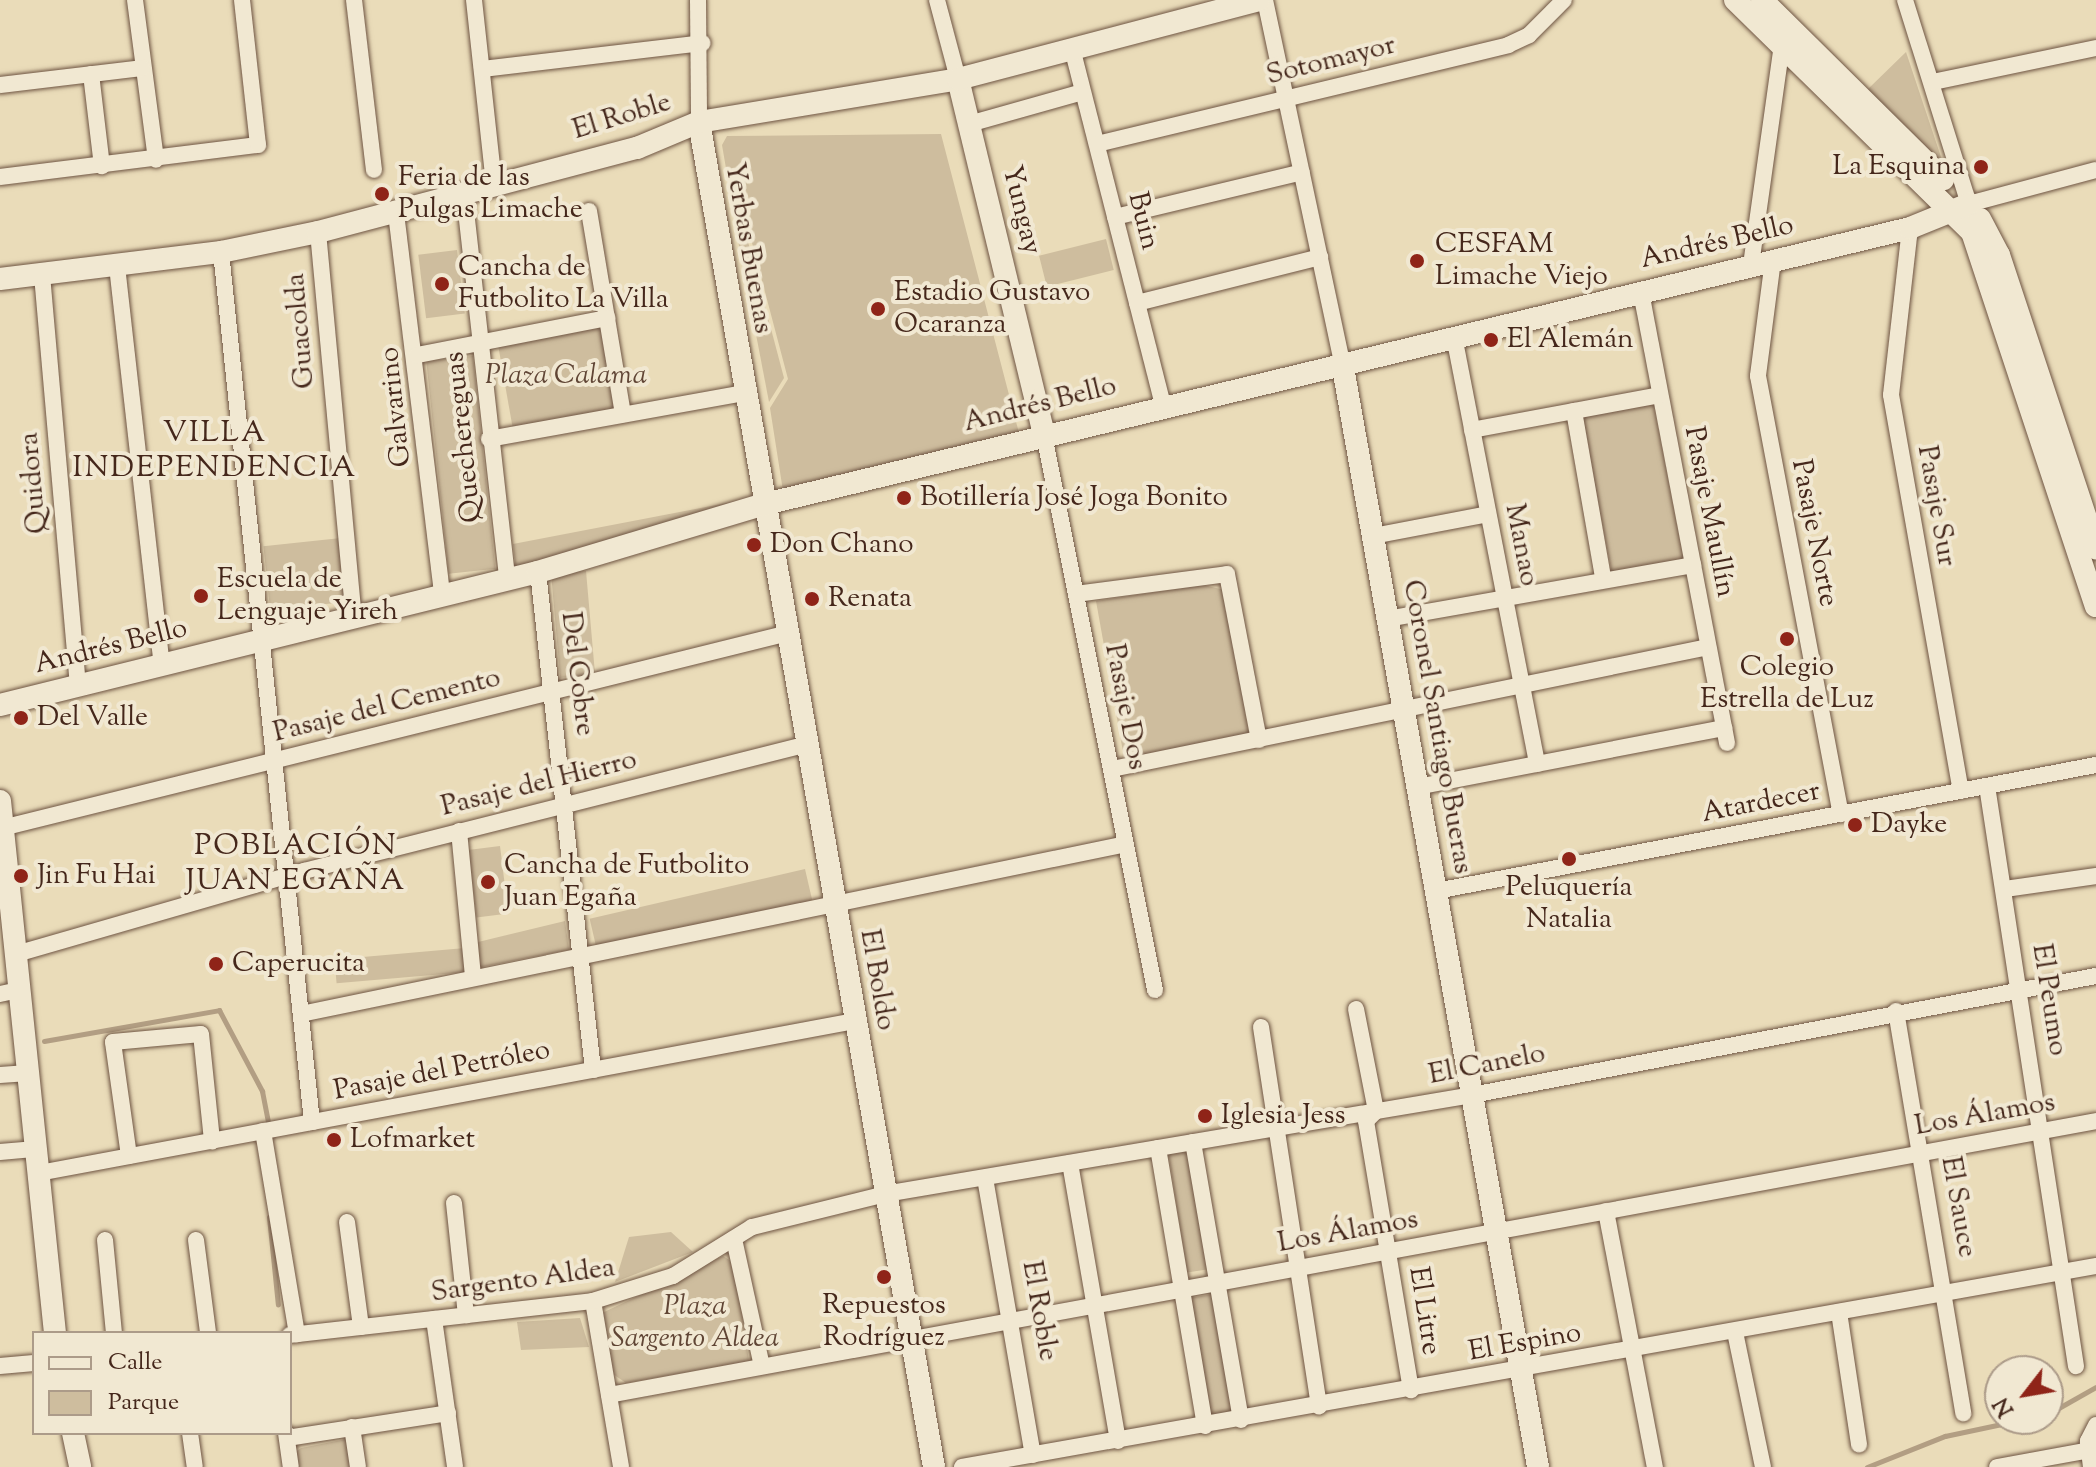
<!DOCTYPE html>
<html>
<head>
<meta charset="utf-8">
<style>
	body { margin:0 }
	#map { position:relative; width:2096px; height:1467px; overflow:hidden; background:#eadcb9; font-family:"Sorts Mill Goudy",serif }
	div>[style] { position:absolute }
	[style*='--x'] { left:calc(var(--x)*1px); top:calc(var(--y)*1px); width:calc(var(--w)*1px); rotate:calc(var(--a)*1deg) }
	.green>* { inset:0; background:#cebd9e; transform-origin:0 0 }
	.stream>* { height:5px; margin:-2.5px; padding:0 2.5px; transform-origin:2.5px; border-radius:2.5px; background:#b29e83 }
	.roads { filter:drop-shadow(0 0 2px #6e5442) drop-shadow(0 0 2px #6e5442) }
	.street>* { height:16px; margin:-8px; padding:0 8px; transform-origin:8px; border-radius:8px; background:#f1e8d2 }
	.secondary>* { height:22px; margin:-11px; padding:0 11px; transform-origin:11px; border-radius:11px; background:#f1e8d2 }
	.dots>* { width:22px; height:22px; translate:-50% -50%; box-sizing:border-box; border:4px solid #f1e8d2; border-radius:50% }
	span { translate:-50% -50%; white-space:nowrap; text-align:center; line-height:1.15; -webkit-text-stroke:8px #f1e8d2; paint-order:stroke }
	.street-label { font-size:28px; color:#45271b }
	.poi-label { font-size:28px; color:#45271b }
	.right { translate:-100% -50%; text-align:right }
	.left { translate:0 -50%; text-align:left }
	.park-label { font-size:28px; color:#604535; font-style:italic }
	.neighbourhood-label { font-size:30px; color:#45271b; letter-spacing:2px }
	.legend { position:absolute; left:32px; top:1331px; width:260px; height:104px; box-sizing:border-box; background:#f1e8d2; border:2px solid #ac9b89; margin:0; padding:10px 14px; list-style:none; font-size:24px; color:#45271b }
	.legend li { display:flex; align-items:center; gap:16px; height:40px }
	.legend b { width:40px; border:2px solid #ac9b89 }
	.north { position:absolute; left:1984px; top:1355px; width:80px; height:80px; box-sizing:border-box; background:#f1e8d2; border:2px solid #ac9b89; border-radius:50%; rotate:239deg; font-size:22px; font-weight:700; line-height:32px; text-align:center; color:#45271b }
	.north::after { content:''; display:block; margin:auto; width:28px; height:36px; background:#8f2418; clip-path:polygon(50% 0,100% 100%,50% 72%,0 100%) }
</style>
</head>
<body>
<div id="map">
	<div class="green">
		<div style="clip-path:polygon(1906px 52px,1941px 157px,1950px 177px,1867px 90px)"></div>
		<div style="clip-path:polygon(941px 134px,1019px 433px,783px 491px,770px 408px,788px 379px,751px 239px,736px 226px,722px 145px,727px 136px)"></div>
		<div style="clip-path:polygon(736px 230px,747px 238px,784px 378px,769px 402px)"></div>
		<div style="left:1106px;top:239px;width:32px;height:69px;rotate:76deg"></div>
		<div style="left:457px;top:250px;width:64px;height:39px;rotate:83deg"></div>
		<div style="left:602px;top:324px;width:86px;height:106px;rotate:80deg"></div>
		<div style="left:473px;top:356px;width:214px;height:47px;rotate:84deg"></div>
		<div style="left:1653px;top:402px;width:163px;height:73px;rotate:79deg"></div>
		<div style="clip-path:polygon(737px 501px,738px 511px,516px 570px,513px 544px)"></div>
		<div style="left:341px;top:538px;width:64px;height:78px;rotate:84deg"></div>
		<div style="left:586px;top:571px;width:104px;height:35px;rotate:85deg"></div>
		<div style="clip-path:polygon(1203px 585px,1225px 590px,1249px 735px,1125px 763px,1096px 601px)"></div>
		<div style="left:500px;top:846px;width:68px;height:32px;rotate:83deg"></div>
		<div style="left:805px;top:869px;width:36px;height:221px;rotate:77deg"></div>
		<div style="clip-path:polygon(565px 921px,569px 950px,476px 968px,474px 943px)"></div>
		<div style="left:465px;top:948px;width:24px;height:131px;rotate:85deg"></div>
		<div style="left:1194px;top:1149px;width:121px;height:26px;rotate:81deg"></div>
		<div style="clip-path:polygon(671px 1232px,693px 1252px,615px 1282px,629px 1237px)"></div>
		<div style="clip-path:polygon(723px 1256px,734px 1263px,749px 1361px,626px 1383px,613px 1374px,602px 1313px)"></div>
		<div style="left:1214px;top:1294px;width:121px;height:27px;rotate:81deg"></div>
		<div style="clip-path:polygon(580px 1318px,589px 1347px,521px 1350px,517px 1322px)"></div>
		<div style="clip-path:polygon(347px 1439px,355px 1467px,295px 1467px,293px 1454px,301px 1448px)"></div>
	</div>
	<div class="stream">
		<div style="--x:44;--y:1041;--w:178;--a:-10"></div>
		<div style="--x:219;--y:1010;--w:92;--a:62"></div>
		<div style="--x:262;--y:1091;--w:37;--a:79"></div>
		<div style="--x:269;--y:1217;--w:88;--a:84.2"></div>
		<div style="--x:2048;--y:1414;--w:55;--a:-29.4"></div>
		<div style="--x:1867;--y:1467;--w:84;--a:-21.7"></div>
		<div style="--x:1945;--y:1436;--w:82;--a:-12"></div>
	</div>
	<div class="roads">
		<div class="street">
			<div style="--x:135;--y:0;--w:161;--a:82.5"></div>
			<div style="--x:354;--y:0;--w:171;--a:83.3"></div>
			<div style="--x:474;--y:0;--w:186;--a:83.8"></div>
			<div style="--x:698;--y:0;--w:122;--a:89.5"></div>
			<div style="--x:937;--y:0;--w:82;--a:75.1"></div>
			<div style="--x:1265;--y:0;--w:370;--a:78"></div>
			<div style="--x:1905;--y:0;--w:214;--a:72.6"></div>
			<div style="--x:1969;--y:204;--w:131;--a:-15"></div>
			<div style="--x:1072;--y:48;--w:369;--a:75.7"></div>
			<div style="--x:482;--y:69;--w:222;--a:-6.7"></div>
			<div style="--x:91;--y:74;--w:93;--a:83.2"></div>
			<div style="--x:1933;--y:82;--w:167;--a:-11.8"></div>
			<div style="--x:0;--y:85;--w:143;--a:-6.8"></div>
			<div style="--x:969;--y:124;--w:118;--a:-15.7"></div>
			<div style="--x:1097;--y:144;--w:423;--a:-13.5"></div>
			<div style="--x:1508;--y:45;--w:23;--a:-25"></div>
			<div style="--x:1529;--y:35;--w:49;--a:-45"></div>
			<div style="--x:0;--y:177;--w:260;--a:-7.1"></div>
			<div style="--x:258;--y:145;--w:146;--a:-96.3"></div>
			<div style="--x:464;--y:193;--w:388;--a:83.6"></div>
			<div style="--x:589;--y:211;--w:206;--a:80.5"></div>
			<div style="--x:396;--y:213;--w:385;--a:83.1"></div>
			<div style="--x:1115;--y:217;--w:192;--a:-13.5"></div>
			<div style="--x:1910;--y:228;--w:168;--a:96.5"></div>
			<div style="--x:1891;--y:395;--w:402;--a:80"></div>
			<div style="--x:318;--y:232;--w:387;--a:84.7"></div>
			<div style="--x:221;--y:252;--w:875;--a:84.03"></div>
			<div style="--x:1773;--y:260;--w:117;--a:97.4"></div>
			<div style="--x:1758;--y:376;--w:446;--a:79.3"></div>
			<div style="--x:1751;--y:265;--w:223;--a:-82"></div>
			<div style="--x:117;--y:266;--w:402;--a:83.6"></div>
			<div style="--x:42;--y:275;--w:413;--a:85"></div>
			<div style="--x:1641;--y:292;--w:459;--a:79.2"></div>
			<div style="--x:1137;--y:303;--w:189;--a:-14.1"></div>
			<div style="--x:1454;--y:336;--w:436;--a:79"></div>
			<div style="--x:417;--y:355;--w:194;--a:-11"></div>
			<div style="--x:1574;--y:411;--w:169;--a:80.1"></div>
			<div style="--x:1472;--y:430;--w:191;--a:-10.5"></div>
			<div style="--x:1044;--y:435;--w:566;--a:78.69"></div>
			<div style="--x:489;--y:439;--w:259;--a:-10.2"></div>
			<div style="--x:1373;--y:536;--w:117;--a:-10.8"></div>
			<div style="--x:538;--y:572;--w:501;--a:83.7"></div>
			<div style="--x:1076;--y:594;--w:152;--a:-7.5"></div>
			<div style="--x:1227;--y:574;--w:169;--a:79.1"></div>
			<div style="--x:1387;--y:619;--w:311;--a:-10"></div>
			<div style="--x:1112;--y:769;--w:608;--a:-11.57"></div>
			<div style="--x:1987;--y:786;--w:587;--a:81.28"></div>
			<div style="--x:1417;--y:787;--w:313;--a:-10.9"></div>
			<div style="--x:2;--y:828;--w:806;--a:-13.93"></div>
			<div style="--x:459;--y:831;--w:146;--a:84.5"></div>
			<div style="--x:2005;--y:889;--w:92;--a:-8.1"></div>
			<div style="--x:1436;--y:891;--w:672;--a:-10.81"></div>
			<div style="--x:16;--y:954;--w:300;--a:-16.1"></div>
			<div style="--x:304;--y:871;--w:516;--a:-14.14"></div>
			<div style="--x:0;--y:994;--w:19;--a:-12"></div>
			<div style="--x:1356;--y:1009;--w:104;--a:78.9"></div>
			<div style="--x:1376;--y:1111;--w:14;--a:135"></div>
			<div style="--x:1366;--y:1121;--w:273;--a:80.5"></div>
			<div style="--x:1896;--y:1011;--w:408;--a:80.5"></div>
			<div style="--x:301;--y:1014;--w:842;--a:-11.64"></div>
			<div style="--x:1261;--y:1027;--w:384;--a:81.3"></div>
			<div style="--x:0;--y:1075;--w:28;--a:-4"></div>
			<div style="--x:263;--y:1131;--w:206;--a:80.5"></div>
			<div style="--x:1193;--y:1142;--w:282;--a:80.2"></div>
			<div style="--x:1158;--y:1148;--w:282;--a:80.4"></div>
			<div style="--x:0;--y:1152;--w:36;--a:-5"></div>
			<div style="--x:129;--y:1156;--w:115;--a:-98"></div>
			<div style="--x:113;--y:1042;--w:88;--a:-5.2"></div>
			<div style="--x:201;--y:1034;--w:108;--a:84.1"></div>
			<div style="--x:1070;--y:1163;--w:282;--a:80.2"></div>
			<div style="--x:39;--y:1173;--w:829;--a:-10.56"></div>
			<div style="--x:985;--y:1178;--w:281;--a:80.2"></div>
			<div style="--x:454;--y:1203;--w:113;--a:83.9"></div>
			<div style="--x:1606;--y:1211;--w:261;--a:79.2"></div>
			<div style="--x:347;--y:1222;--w:106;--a:82.4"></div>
			<div style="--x:734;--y:1239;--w:130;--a:77.6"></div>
			<div style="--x:105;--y:1240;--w:93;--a:84.5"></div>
			<div style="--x:196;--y:1240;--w:94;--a:82.6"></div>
			<div style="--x:593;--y:1301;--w:168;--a:80.4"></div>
			<div style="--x:1839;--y:1312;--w:134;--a:81.4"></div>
			<div style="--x:434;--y:1319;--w:149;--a:81.9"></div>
			<div style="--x:1735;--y:1332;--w:138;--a:78.3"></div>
			<div style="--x:290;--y:1335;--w:305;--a:-6.4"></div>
			<div style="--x:593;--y:1301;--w:84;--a:-17.4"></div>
			<div style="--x:673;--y:1276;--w:93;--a:-31.8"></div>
			<div style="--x:752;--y:1227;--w:137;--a:-13.9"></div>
			<div style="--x:885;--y:1194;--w:595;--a:-9.57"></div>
			<div style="--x:1472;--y:1095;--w:635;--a:-10.8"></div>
			<div style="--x:0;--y:1366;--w:34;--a:-5"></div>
			<div style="--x:609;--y:1395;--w:1512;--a:-10.44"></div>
			<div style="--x:352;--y:1427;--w:40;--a:81.5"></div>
			<div style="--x:190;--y:1433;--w:34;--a:82"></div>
			<div style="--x:286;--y:1433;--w:34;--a:82"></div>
			<div style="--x:287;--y:1438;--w:163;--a:-8.8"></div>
			<div style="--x:962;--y:1467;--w:1152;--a:-10.05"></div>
			<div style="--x:1997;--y:1467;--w:101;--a:-10.3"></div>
			<div style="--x:2091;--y:1467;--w:26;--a:-97"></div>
			<div style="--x:2088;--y:1441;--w:18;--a:-63"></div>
		</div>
		<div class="secondary">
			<div style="--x:1735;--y:0;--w:332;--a:44.4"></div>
			<div style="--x:1972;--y:232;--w:394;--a:71.7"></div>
			<div style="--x:1762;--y:0;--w:255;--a:44.7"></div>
			<div style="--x:958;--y:79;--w:366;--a:76.4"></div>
			<div style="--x:699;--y:122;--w:1365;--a:80.09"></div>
			<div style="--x:1980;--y:219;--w:41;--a:62.2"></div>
			<div style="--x:1999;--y:255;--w:309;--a:71.7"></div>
			<div style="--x:0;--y:279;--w:223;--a:-7"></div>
			<div style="--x:221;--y:252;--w:99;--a:-11.7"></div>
			<div style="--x:318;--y:232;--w:330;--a:-14.8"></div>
			<div style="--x:637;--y:148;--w:67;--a:-22.8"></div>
			<div style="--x:699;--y:122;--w:263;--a:-9.4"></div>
			<div style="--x:958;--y:79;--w:311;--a:-14.7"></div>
			<div style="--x:1342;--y:362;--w:1122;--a:79.94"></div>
			<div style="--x:0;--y:705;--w:554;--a:-13.89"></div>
			<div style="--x:538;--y:572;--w:233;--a:-16.7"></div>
			<div style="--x:761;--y:505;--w:1182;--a:-13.55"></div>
			<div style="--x:1910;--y:228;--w:64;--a:-22.1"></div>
			<div style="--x:0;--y:801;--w:535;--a:84.1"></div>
			<div style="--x:73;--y:1433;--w:35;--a:78"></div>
		</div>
	</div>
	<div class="dots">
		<div style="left:1981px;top:167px;background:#8f2418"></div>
		<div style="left:382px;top:194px;background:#8f2418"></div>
		<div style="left:1417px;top:261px;background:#8f2418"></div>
		<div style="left:442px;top:284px;background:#8f2418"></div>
		<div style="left:878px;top:309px;background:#8f2418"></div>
		<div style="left:1491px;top:340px;background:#8f2418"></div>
		<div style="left:904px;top:498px;background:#8f2418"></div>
		<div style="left:754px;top:545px;background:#8f2418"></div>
		<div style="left:201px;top:596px;background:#8f2418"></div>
		<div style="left:812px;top:599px;background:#8f2418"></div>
		<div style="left:1787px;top:639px;background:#8f2418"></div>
		<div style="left:21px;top:718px;background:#8f2418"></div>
		<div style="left:1855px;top:825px;background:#8f2418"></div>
		<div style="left:1569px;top:859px;background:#8f2418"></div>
		<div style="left:21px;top:876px;background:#8f2418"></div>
		<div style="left:488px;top:882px;background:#8f2418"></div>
		<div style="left:216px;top:964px;background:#8f2418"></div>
		<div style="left:1205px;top:1116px;background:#8f2418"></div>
		<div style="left:334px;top:1140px;background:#8f2418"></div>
		<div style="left:884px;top:1277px;background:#8f2418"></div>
	</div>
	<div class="street-label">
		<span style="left:1331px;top:61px;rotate:-14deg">Sotomayor</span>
		<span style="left:622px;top:117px;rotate:-17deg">El Roble</span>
		<span style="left:1021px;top:210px;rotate:76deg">Yungay</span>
		<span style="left:1143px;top:221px;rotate:76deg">Buin</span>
		<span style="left:1717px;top:243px;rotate:-13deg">Andrés Bello</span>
		<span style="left:748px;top:248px;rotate:80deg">Yerbas Buenas</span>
		<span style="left:301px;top:331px;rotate:-95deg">Guacolda</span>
		<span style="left:1040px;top:405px;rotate:-14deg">Andrés Bello</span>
		<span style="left:396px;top:407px;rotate:-96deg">Galvarino</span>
		<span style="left:464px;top:437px;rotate:-96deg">Quechereguas</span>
		<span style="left:34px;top:483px;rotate:-95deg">Quidora</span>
		<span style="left:1936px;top:506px;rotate:80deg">Pasaje Sur</span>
		<span style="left:1709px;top:512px;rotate:79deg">Pasaje Maullín</span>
		<span style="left:1814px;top:533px;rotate:79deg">Pasaje Norte</span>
		<span style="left:1521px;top:545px;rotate:79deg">Manao</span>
		<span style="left:111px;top:647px;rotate:-14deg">Andrés Bello</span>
		<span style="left:577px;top:674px;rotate:83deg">Del Cobre</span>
		<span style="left:387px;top:706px;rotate:-14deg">Pasaje del Cemento</span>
		<span style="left:1125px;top:707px;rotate:79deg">Pasaje Dos</span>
		<span style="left:1437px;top:727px;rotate:80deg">Coronel Santiago Bueras</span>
		<span style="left:539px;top:784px;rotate:-14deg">Pasaje del Hierro</span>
		<span style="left:1761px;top:803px;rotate:-11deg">Atardecer</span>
		<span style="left:877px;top:980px;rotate:80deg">El Boldo</span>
		<span style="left:2049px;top:1000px;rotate:81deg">El Peumo</span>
		<span style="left:1487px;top:1065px;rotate:-11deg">El Canelo</span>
		<span style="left:442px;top:1071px;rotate:-11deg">Pasaje del Petróleo</span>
		<span style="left:1985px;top:1115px;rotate:-10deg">Los Álamos</span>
		<span style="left:1958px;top:1207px;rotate:80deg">El Sauce</span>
		<span style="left:1348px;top:1232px;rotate:-10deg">Los Álamos</span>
		<span style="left:523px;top:1281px;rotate:-8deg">Sargento Aldea</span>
		<span style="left:1039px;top:1311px;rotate:80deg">El Roble</span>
		<span style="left:1424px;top:1311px;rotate:81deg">El Litre</span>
		<span style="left:1525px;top:1343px;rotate:-10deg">El Espino</span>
	</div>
	<div class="poi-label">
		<span class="right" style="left:1965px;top:167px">La Esquina</span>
		<span class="left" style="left:398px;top:194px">Feria de las<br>Pulgas Limache</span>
		<span class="left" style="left:1435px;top:261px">CESFAM<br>Limache Viejo</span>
		<span class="left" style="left:458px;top:284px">Cancha de<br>Futbolito La Villa</span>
		<span class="left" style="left:894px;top:309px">Estadio Gustavo<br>Ocaranza</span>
		<span class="left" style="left:1507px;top:340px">El Alemán</span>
		<span class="left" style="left:920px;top:498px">Botillería José Joga Bonito</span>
		<span class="left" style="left:770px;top:545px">Don Chano</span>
		<span class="left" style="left:217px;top:596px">Escuela de<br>Lenguaje Yireh</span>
		<span class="left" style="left:828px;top:599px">Renata</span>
		<span style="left:1787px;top:684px">Colegio<br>Estrella de Luz</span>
		<span class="left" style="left:37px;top:718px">Del Valle</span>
		<span class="left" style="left:1871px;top:825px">Dayke</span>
		<span class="left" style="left:504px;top:882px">Cancha de Futbolito<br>Juan Egaña</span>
		<span class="left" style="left:37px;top:876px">Jin Fu Hai</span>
		<span style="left:1569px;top:904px">Peluquería<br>Natalia</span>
		<span class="left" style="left:232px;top:964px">Caperucita</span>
		<span class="left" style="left:1221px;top:1116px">Iglesia Jess</span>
		<span class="left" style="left:350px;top:1140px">Lofmarket</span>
		<span style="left:884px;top:1322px">Repuestos<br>Rodríguez</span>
	</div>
	<div class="park-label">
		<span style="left:566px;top:376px">Plaza Calama</span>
		<span style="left:695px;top:1323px">Plaza<br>Sargento Aldea</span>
	</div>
	<div class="neighbourhood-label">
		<span style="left:215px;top:451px">VILLA<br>INDEPENDENCIA</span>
		<span style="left:296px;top:864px">POBLACIÓN<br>JUAN EGAÑA</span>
	</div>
	<ul class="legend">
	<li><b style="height:10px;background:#f1e8d2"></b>Calle</li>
	<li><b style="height:22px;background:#cebd9e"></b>Parque</li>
	</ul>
	<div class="north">N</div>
</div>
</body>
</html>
